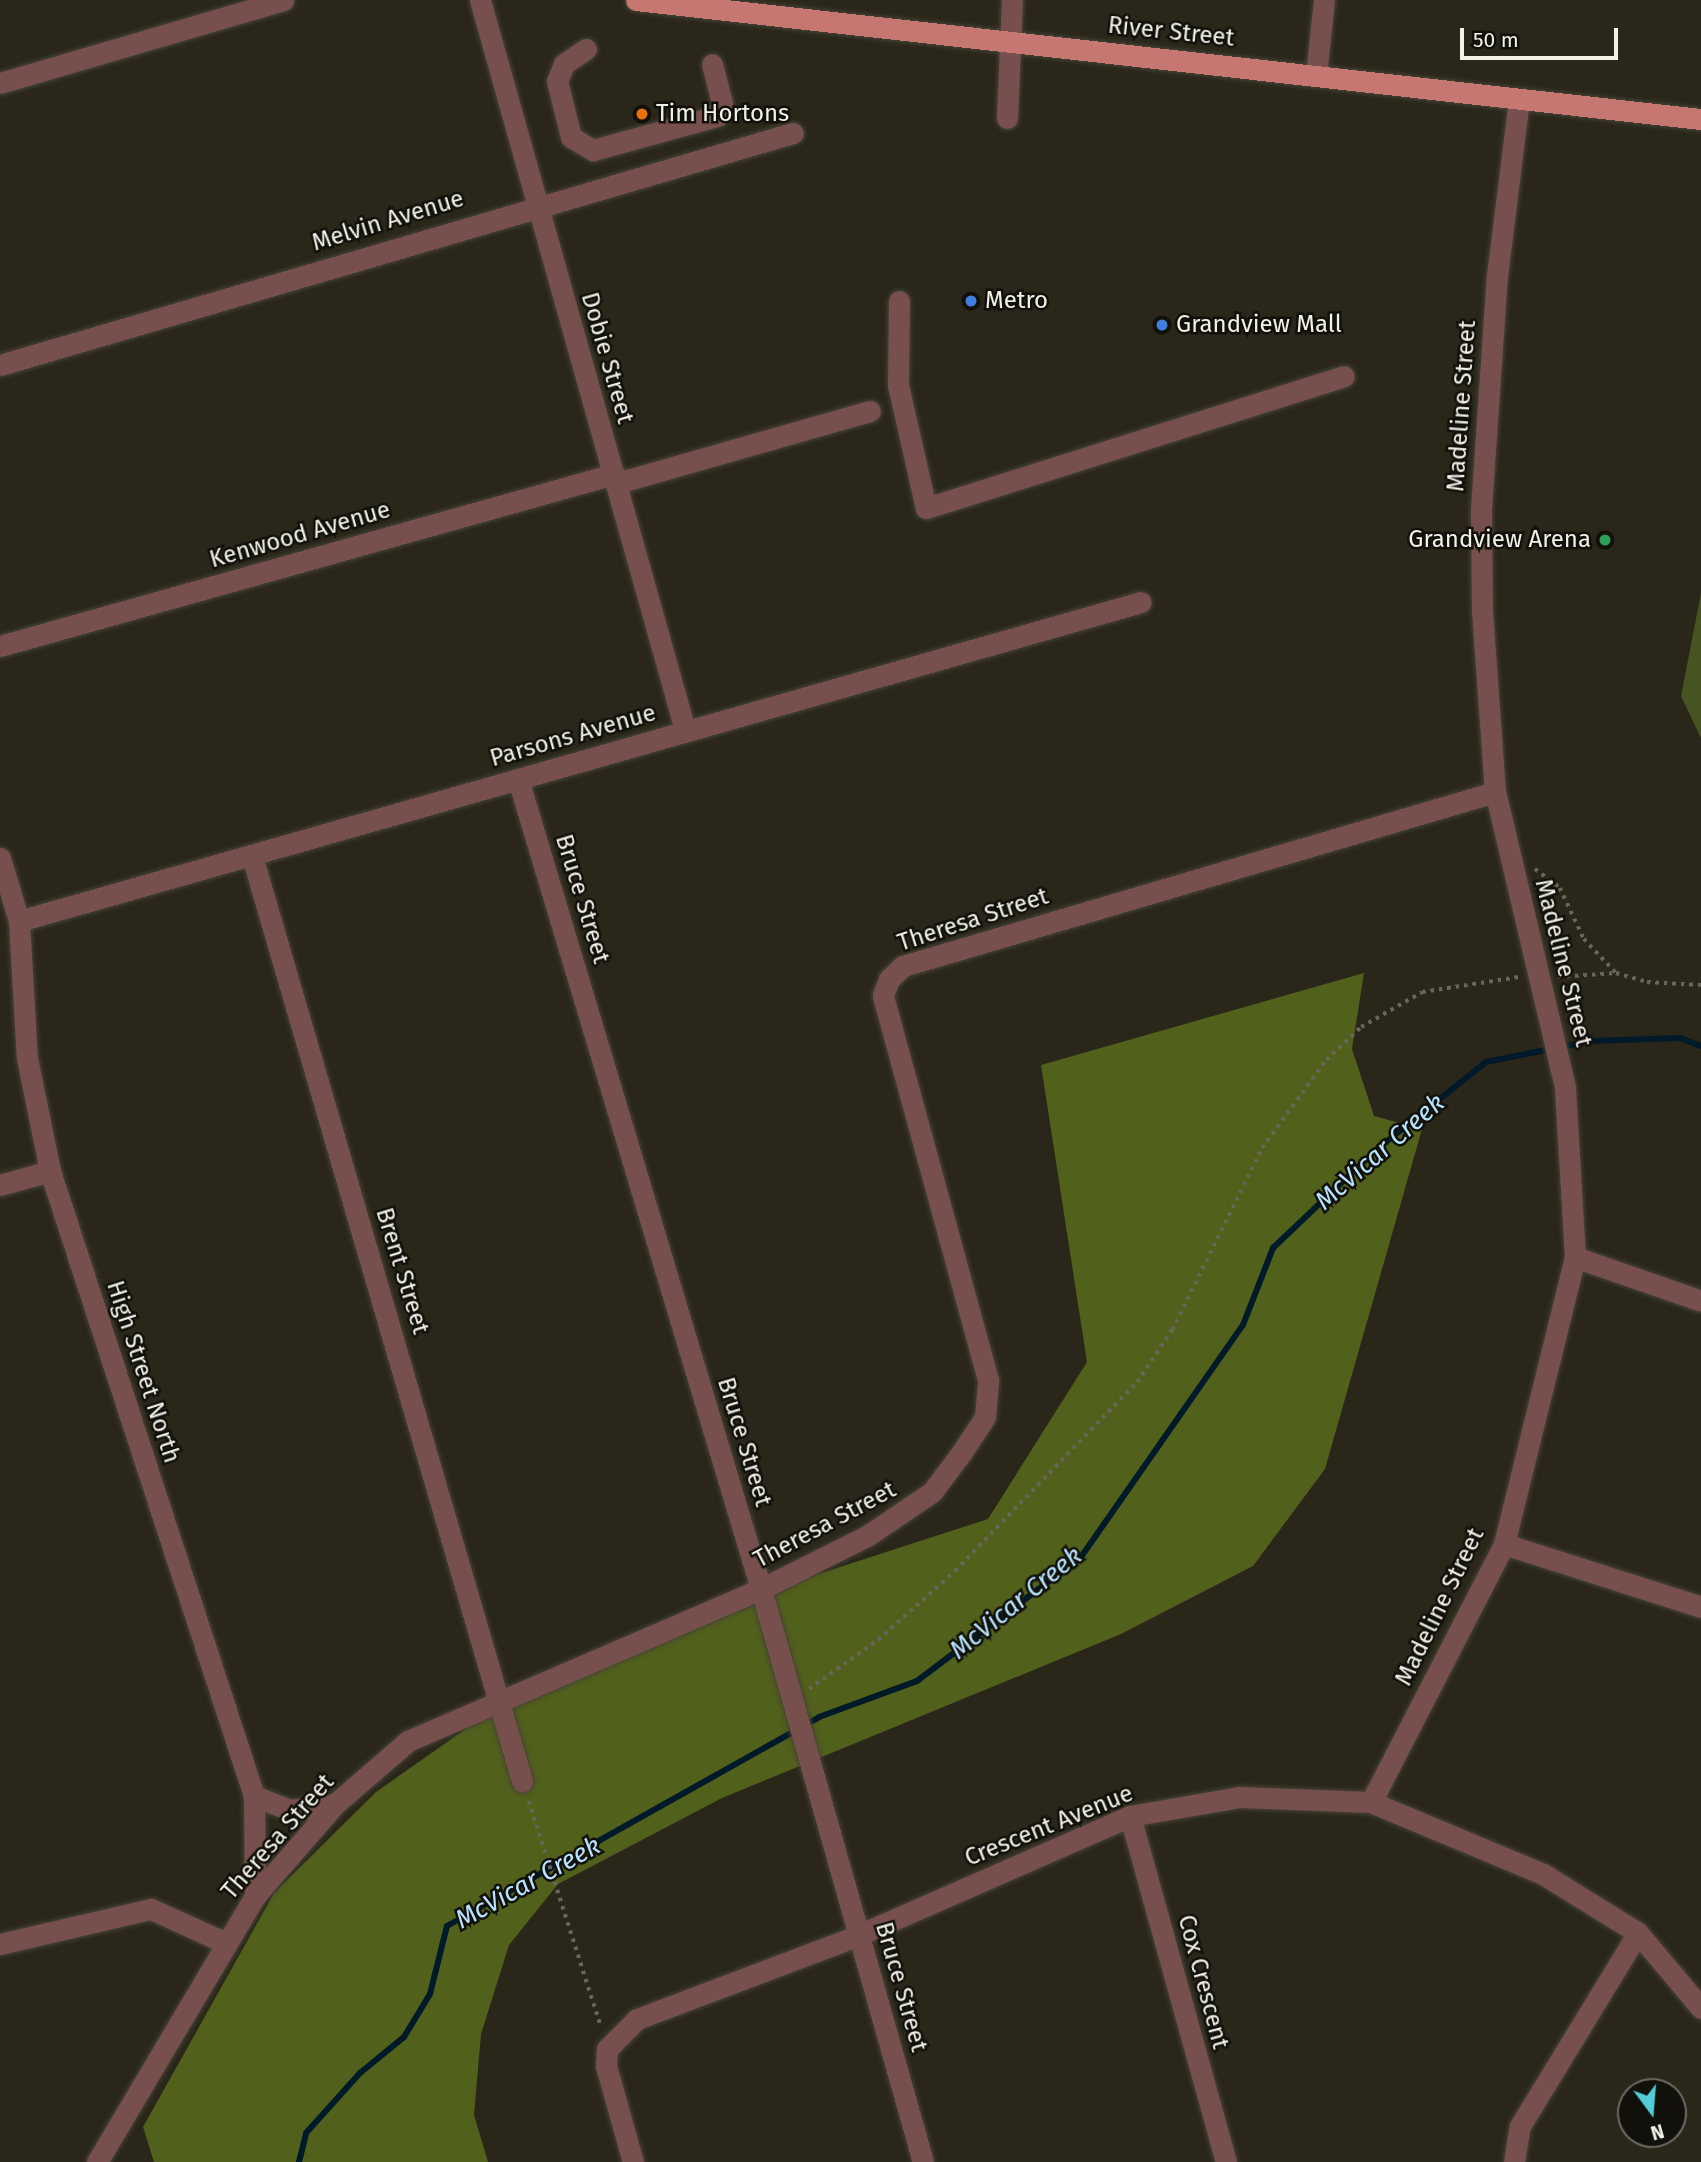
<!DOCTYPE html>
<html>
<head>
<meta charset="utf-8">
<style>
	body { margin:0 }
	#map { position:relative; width:1701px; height:2162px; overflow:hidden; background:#2a271a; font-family:"Fira Sans",sans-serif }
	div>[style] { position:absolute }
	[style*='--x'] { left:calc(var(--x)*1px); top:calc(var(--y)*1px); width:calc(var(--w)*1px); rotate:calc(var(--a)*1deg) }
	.green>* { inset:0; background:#475321 }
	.forest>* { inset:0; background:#51601b }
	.stream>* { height:6px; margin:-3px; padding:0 3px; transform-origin:3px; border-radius:3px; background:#001a2a }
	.path>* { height:3.5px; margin-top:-1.75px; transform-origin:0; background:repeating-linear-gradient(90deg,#68665a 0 3.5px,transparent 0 8.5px) }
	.roads { filter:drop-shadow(0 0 2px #464337) drop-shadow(0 0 2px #464337) }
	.minor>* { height:21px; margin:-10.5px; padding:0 10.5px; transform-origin:10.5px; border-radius:10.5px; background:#77504d }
	.major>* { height:21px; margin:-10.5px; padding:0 10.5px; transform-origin:10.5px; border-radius:10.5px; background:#c67771 }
	.dots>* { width:19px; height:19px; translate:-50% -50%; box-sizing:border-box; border:4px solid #11100a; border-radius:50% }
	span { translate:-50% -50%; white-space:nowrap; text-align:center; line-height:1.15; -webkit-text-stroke:5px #11100a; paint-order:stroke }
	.street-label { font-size:24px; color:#f2f1e8 }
	.poi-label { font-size:24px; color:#f2f1e8 }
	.left { translate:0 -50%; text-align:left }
	.right { translate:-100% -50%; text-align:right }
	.water-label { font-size:26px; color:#b8e3ff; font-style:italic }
	.north { position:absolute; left:1617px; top:2078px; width:70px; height:70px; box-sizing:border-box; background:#11100a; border:2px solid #6b6a63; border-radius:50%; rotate:164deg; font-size:19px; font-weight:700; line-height:28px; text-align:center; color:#f2f1e8 }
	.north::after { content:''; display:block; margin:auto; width:24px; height:32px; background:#52ccd6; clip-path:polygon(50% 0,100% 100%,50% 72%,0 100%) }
	.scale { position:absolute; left:1460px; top:28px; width:158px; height:32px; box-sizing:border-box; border:4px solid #f2f1e8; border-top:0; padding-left:9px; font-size:21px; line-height:24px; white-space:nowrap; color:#f2f1e8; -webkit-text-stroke:5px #11100a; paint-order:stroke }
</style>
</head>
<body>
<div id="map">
	<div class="green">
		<div style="clip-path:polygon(1701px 593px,1701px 738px,1681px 696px)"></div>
	</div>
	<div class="forest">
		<div style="clip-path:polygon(1364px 973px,1352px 1049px,1374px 1116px,1422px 1129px,1325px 1469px,1253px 1566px,1121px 1634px,722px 1798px,558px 1884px,509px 1945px,481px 2034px,474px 2115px,488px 2162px,154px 2162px,143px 2127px,274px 1893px,376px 1792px,504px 1702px,766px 1591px,988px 1519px,1087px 1362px,1041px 1065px)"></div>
	</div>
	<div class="stream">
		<div style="--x:299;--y:2162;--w:30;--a:-76"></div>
		<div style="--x:306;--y:2133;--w:81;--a:-48"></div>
		<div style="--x:360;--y:2073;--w:57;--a:-39.3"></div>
		<div style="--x:404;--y:2037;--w:50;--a:-58.8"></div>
		<div style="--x:430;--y:1994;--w:70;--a:-76"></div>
		<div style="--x:447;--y:1926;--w:427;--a:-29.3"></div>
		<div style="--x:819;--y:1717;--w:104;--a:-20.2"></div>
		<div style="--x:917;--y:1681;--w:206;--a:-37.1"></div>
		<div style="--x:1081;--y:1557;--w:283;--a:-55.1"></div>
		<div style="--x:1243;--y:1325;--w:83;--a:-68.7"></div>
		<div style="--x:1273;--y:1248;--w:142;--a:-43.6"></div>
		<div style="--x:1376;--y:1150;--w:141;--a:-38.7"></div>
		<div style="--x:1486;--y:1062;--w:107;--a:-11.3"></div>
		<div style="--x:1591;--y:1041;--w:89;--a:-1.9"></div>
		<div style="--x:1680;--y:1038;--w:22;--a:21"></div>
	</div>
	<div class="path">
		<div style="--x:1535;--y:869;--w:31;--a:37"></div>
		<div style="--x:1560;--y:888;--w:56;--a:64.8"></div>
		<div style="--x:1584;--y:939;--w:47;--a:46.7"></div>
		<div style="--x:1558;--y:977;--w:58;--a:-3.9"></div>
		<div style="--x:1616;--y:973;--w:32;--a:16"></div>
		<div style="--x:1647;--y:982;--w:54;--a:3.2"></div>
		<div style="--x:809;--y:1689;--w:85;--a:-35.4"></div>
		<div style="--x:878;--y:1640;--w:103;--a:-41.9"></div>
		<div style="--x:955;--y:1571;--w:262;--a:-46.1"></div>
		<div style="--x:1137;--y:1382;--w:63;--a:-56.1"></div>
		<div style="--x:1172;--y:1330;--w:203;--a:-63.7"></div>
		<div style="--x:1262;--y:1148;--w:109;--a:-54"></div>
		<div style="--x:1326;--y:1060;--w:48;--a:-43.3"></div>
		<div style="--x:1361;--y:1027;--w:70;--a:-29.8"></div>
		<div style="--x:1422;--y:992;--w:98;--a:-8.8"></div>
		<div style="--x:529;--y:1801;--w:237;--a:72.3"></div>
	</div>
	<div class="roads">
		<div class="minor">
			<div style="--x:480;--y:0;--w:758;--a:74.31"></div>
			<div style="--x:586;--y:49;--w:27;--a:146"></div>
			<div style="--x:564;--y:64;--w:18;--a:112"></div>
			<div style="--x:557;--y:81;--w:58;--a:76"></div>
			<div style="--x:571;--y:137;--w:26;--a:31"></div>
			<div style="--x:593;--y:150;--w:129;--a:-15.3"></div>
			<div style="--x:717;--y:116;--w:14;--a:-69"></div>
			<div style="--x:722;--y:103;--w:40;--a:-104.4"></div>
			<div style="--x:1316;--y:75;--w:75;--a:-83.9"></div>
			<div style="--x:0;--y:83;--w:295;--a:-16.3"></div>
			<div style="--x:1007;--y:118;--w:118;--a:-87.6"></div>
			<div style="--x:899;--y:301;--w:84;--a:90.7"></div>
			<div style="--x:898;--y:385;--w:126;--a:77.2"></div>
			<div style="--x:926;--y:508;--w:438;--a:-17.5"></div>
			<div style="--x:0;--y:365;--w:826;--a:-16.31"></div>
			<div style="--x:617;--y:483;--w:263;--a:-15.9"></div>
			<div style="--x:0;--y:646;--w:638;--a:-15.65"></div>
			<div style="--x:518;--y:779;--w:846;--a:73.3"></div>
			<div style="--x:761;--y:1589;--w:595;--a:74.21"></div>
			<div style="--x:252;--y:856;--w:964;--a:73.73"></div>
			<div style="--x:0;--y:858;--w:66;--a:73.2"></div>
			<div style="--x:19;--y:921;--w:137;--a:86.7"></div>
			<div style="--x:27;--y:1058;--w:115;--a:78.5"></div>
			<div style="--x:50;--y:1171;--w:657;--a:71.92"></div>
			<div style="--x:254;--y:1796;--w:100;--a:89.4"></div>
			<div style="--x:19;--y:921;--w:1166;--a:-15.87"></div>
			<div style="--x:0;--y:1185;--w:52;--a:-15.6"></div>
			<div style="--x:1575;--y:1257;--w:133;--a:19.2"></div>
			<div style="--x:1504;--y:1544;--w:207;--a:17.7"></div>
			<div style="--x:254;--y:1796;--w:39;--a:21"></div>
			<div style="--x:290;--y:1810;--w:44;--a:-6.5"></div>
			<div style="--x:1371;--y:1802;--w:290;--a:-62.7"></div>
			<div style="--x:1504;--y:1544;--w:296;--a:-76.1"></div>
			<div style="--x:1575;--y:1257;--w:170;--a:-93.4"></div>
			<div style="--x:1565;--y:1087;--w:303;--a:-103.3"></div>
			<div style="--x:1495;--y:792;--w:180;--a:-94.1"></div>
			<div style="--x:1482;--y:612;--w:103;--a:-90.6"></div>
			<div style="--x:1481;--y:509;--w:234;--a:-86.1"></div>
			<div style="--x:1497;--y:276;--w:178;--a:-82.9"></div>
			<div style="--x:1130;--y:1816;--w:359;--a:74.5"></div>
			<div style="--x:0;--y:1944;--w:155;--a:-13.1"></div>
			<div style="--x:151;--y:1909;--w:82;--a:24.4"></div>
			<div style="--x:97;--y:2162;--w:309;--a:-59.3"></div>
			<div style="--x:255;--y:1896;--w:121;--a:-49"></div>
			<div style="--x:334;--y:1805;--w:98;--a:-40.9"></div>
			<div style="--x:408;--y:1741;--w:384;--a:-23.3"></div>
			<div style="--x:761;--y:1589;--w:119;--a:-26.6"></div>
			<div style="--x:867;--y:1536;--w:78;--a:-34.1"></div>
			<div style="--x:932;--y:1492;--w:50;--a:-53.1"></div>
			<div style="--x:962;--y:1452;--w:42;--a:-56.7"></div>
			<div style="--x:985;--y:1417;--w:37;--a:-85"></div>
			<div style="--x:988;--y:1380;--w:399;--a:-105.3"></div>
			<div style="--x:883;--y:995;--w:17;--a:-69"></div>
			<div style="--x:889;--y:979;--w:19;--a:-43"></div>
			<div style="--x:903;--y:966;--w:617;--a:-16.38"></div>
			<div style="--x:633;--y:2162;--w:100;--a:-105.7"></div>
			<div style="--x:606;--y:2066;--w:17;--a:-87"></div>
			<div style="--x:607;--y:2049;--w:42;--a:-45"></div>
			<div style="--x:637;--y:2019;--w:237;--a:-20.7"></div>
			<div style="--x:859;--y:1935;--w:296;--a:-23.7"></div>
			<div style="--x:1130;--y:1816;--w:112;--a:-9.8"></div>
			<div style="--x:1240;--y:1797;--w:131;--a:2.2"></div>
			<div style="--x:1371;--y:1802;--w:186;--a:22.7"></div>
			<div style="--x:1543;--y:1874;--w:112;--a:31.8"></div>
			<div style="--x:1638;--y:1933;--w:98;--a:50"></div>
			<div style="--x:1514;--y:2162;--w:36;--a:-81"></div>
			<div style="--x:1520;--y:2126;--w:226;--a:-58.6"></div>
		</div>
		<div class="major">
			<div style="--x:636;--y:0;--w:1072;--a:6.38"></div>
		</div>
	</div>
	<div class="dots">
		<div style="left:642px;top:114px;background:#e8710a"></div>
		<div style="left:971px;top:301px;background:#3f7fe0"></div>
		<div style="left:1162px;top:325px;background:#3f7fe0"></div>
		<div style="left:1605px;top:540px;background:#2e9e5b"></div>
	</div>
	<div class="street-label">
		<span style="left:1171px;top:32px;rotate:6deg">River Street</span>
		<span style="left:388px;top:221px;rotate:-17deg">Melvin Avenue</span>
		<span style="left:607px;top:358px;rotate:74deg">Dobie Street</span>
		<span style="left:1462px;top:406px;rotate:-86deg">Madeline Street</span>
		<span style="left:300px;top:535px;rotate:-16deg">Kenwood Avenue</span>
		<span style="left:573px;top:736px;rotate:-16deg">Parsons Avenue</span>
		<span style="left:582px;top:899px;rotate:73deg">Bruce Street</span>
		<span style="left:973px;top:920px;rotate:-18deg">Theresa Street</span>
		<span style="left:1563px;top:963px;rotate:76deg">Madeline Street</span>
		<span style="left:402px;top:1271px;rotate:73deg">Brent Street</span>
		<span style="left:143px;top:1372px;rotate:72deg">High Street North</span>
		<span style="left:744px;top:1442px;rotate:73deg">Bruce Street</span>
		<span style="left:825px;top:1525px;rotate:-28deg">Theresa Street</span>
		<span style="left:1440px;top:1607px;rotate:-64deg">Madeline Street</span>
		<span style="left:1049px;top:1826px;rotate:-22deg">Crescent Avenue</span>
		<span style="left:278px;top:1837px;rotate:-49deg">Theresa Street</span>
		<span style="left:1203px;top:1982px;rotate:75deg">Cox Crescent</span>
		<span style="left:901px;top:1987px;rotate:74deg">Bruce Street</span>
	</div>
	<div class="poi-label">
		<span class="left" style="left:656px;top:114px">Tim Hortons</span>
		<span class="left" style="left:985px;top:301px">Metro</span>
		<span class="left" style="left:1176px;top:325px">Grandview Mall</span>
		<span class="right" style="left:1591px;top:540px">Grandview Arena</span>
	</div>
	<div class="water-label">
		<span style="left:1380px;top:1152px;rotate:-41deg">McVicar Creek</span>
		<span style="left:1016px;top:1603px;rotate:-39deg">McVicar Creek</span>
		<span style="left:528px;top:1883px;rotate:-29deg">McVicar Creek</span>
	</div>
	<div class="north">N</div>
	<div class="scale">50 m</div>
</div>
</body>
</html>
